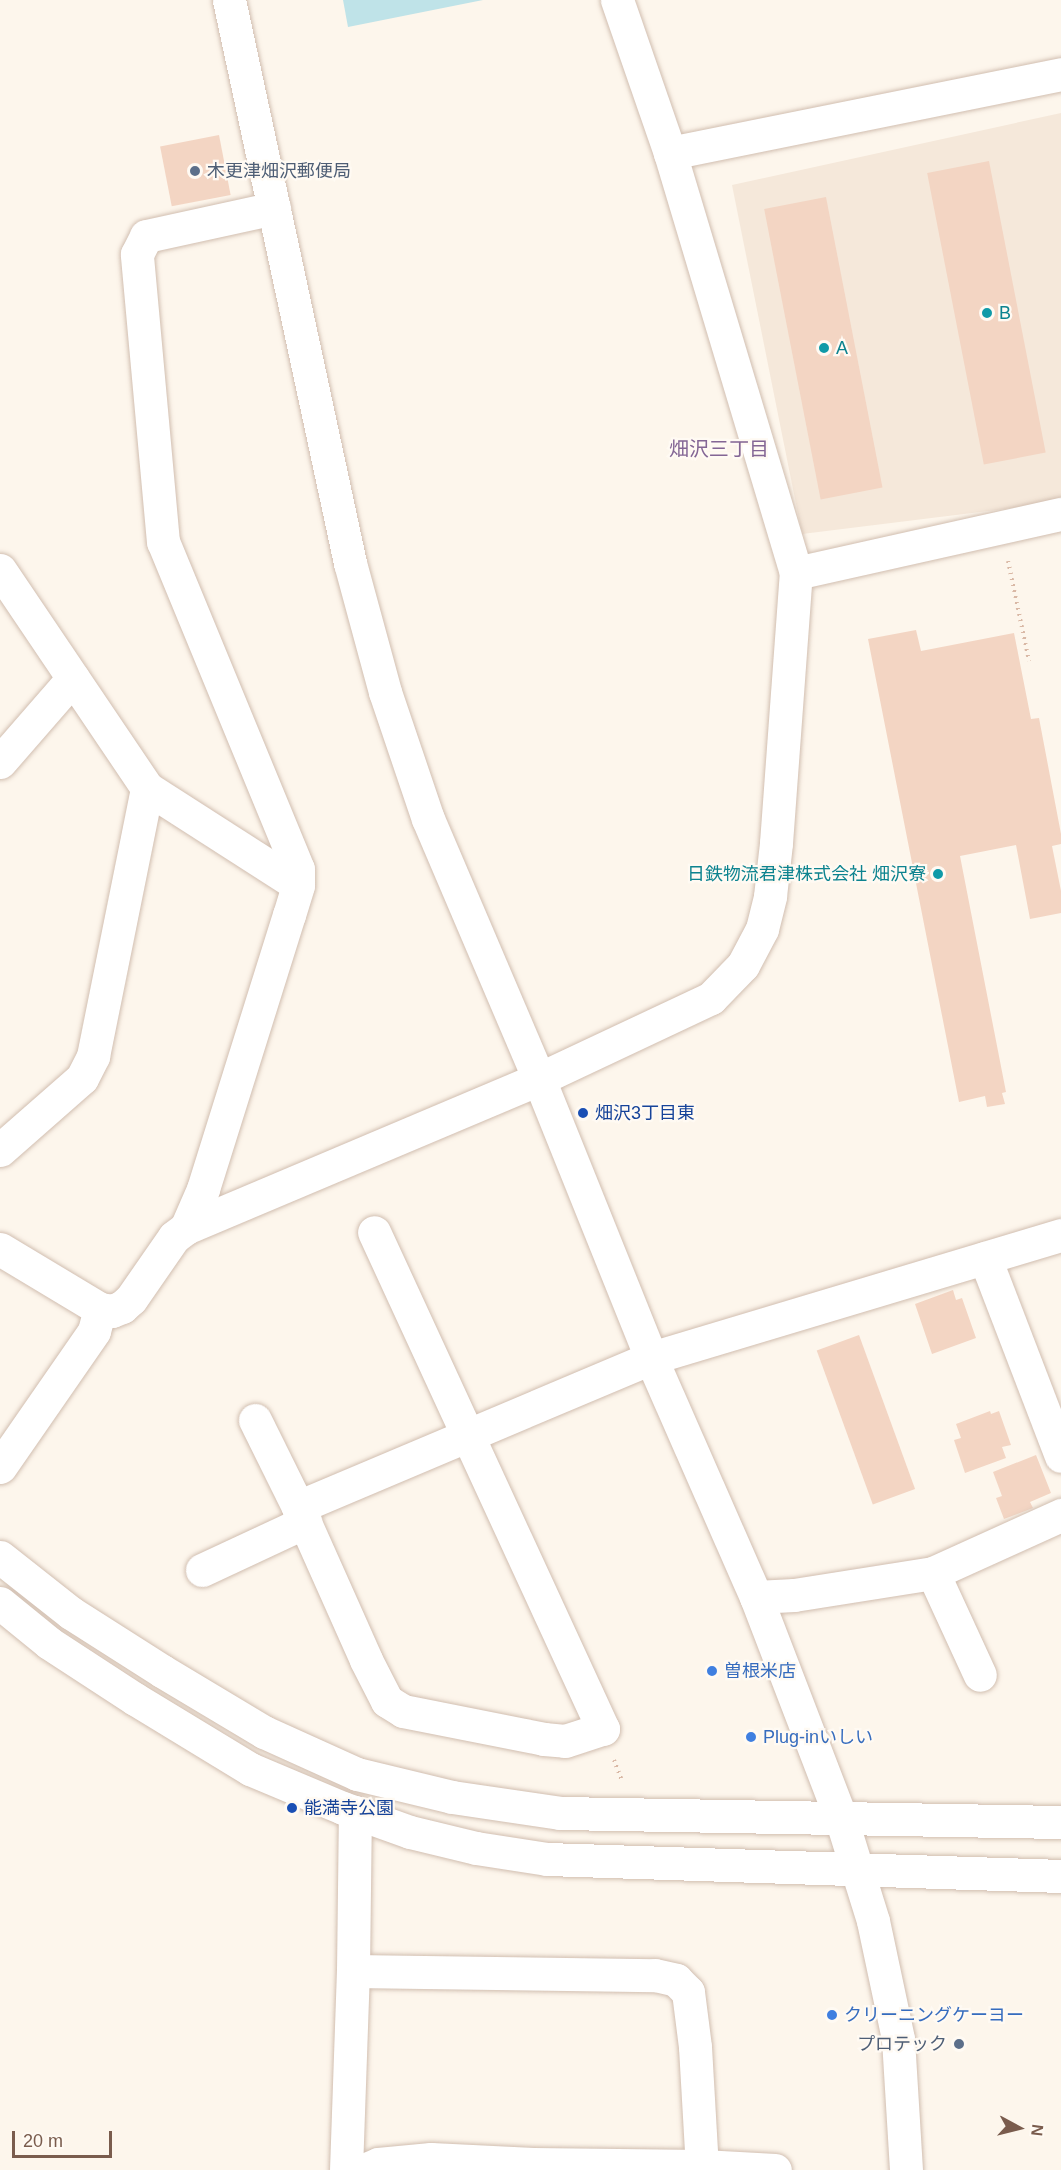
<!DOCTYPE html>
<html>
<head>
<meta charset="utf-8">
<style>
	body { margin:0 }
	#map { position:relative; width:1061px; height:2170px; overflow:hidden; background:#fdf6ec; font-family:Arial,"Noto Sans JP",sans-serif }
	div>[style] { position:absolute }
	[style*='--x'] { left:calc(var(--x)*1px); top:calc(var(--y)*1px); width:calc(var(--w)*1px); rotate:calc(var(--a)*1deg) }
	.residential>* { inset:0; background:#f5e8da }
	.water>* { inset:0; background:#bfe3e8 }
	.building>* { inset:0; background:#f3d5c3; transform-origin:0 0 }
	.path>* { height:4px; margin-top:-2px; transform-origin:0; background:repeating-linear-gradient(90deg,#d9b8a5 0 1.5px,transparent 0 6px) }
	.roads { filter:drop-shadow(0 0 2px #d1beb0) drop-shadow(0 0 2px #d1beb0) }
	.minor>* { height:33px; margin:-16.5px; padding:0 16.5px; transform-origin:16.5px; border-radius:16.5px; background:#fff }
	.dots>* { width:16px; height:16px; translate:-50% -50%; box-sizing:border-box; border:3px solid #fffaf3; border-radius:50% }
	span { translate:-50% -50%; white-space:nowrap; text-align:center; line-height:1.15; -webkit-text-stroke:4.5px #fffaf3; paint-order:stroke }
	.service-label { font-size:18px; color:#4e5e75 }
	.left { translate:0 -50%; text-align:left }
	.right { translate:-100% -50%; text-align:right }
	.culture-label { font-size:18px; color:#0d838f }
	.transit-label { font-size:18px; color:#164399 }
	.shop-label { font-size:18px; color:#366cbe }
	.neighbourhood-label { font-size:20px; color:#846695 }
	.north { position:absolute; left:989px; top:2098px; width:60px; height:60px; -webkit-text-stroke:4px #fffaf3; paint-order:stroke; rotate:97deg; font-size:16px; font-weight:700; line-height:24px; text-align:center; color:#7a5c4d }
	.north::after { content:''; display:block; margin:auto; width:21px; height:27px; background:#7a5c4d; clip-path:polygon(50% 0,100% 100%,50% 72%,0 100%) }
	.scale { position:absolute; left:12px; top:2131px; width:100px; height:27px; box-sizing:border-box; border:3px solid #7a5c4d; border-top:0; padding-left:8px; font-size:18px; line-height:21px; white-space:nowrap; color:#7a5c4d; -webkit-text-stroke:4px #fffaf3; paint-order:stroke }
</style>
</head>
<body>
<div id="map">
	<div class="residential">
		<div style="clip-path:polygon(1061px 113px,1061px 502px,802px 534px,732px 185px)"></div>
	</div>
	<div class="water">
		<div style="clip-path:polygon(343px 0,483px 0,348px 27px)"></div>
	</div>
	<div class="building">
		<div style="left:219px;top:135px;width:61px;height:60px;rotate:79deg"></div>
		<div style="left:989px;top:161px;width:297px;height:63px;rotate:79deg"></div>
		<div style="left:826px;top:197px;width:296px;height:63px;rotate:79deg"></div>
		<div style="clip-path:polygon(916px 630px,921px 651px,1014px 633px,1031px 719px,1039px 718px,1061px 834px,1061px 844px,1052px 846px,1061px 891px,1061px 913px,1030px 919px,1016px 845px,960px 856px,1006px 1092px,1002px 1093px,1005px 1104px,987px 1107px,985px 1096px,959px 1102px,868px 639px)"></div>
		<div style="clip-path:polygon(953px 1290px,956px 1300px,962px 1298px,976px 1338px,932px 1354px,915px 1304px)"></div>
		<div style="left:859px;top:1335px;width:164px;height:45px;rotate:70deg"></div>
		<div style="clip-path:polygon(990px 1411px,991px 1414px,999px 1411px,1011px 1445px,1002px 1447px,1006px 1458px,965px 1473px,954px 1440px,961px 1438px,956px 1424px)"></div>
		<div style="clip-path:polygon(1036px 1455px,1051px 1493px,1030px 1502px,1033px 1508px,1004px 1519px,996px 1498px,1002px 1496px,993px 1472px)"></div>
	</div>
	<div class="path">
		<div style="--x:1008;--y:561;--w:102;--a:78.1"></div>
		<div style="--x:614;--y:1760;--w:22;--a:69"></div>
	</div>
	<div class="roads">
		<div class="minor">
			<div style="--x:229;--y:0;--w:576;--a:77.87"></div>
			<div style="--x:350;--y:563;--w:134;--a:74.8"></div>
			<div style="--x:385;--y:692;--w:134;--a:71.3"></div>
			<div style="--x:428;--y:819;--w:283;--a:66.9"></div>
			<div style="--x:539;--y:1079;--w:301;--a:68.1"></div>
			<div style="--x:651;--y:1358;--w:261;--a:66.3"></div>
			<div style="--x:756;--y:1597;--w:237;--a:69"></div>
			<div style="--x:841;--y:1818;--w:108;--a:72.7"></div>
			<div style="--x:873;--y:1921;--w:121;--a:78"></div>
			<div style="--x:898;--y:2039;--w:131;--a:86.5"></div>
			<div style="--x:670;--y:153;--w:399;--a:-11.4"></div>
			<div style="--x:0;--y:570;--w:263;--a:56"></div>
			<div style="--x:147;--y:788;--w:179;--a:32.7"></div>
			<div style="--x:796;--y:573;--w:271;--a:-12.6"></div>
			<div style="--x:0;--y:762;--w:111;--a:-49"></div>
			<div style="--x:0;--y:1150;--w:109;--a:-41.3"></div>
			<div style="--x:82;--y:1078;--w:25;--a:-63"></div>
			<div style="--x:93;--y:1056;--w:273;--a:-78.6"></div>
			<div style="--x:186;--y:1228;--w:43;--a:-66.4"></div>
			<div style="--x:203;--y:1189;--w:287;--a:-72.6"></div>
			<div style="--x:289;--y:915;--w:31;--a:-73"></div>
			<div style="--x:298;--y:885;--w:16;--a:-90"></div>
			<div style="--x:298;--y:869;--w:354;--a:-112.4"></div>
			<div style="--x:163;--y:542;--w:289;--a:-95.2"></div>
			<div style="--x:137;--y:254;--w:20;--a:-63"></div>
			<div style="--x:146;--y:236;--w:131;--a:-12.3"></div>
			<div style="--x:0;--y:1249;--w:117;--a:31"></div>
			<div style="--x:100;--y:1309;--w:12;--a:9"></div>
			<div style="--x:112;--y:1311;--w:11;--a:-22"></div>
			<div style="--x:122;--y:1307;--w:12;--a:-42"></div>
			<div style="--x:131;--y:1299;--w:75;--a:-55.3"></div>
			<div style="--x:174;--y:1237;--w:15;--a:-37"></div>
			<div style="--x:186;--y:1228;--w:383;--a:-22.9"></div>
			<div style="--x:539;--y:1079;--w:190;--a:-25.2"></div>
			<div style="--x:711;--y:998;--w:46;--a:-45.9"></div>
			<div style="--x:743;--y:965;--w:41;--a:-62.2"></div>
			<div style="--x:762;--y:929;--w:34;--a:-76"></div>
			<div style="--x:770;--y:896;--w:53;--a:-83.5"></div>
			<div style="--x:776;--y:843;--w:271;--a:-85.8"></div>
			<div style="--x:796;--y:573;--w:438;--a:-106.7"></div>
			<div style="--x:670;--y:153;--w:162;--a:-109.1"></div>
			<div style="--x:985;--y:1258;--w:212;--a:69"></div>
			<div style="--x:255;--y:1420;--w:97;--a:63.7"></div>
			<div style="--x:298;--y:1507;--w:167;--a:66"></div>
			<div style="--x:366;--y:1660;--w:46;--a:62.9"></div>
			<div style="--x:387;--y:1701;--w:19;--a:32"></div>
			<div style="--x:403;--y:1711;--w:144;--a:11.2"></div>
			<div style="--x:544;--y:1739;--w:21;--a:5"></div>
			<div style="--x:565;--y:1741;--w:40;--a:-18"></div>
			<div style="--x:603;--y:1729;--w:547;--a:-114.74"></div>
			<div style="--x:0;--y:1467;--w:165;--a:-55.3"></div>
			<div style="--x:94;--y:1331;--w:23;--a:-75"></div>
			<div style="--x:298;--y:1507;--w:383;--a:-22.9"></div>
			<div style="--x:651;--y:1358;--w:428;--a:-16.7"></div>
			<div style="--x:0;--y:1557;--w:90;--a:38.3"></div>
			<div style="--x:71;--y:1613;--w:108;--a:32.5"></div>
			<div style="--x:162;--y:1671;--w:119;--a:30.9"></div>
			<div style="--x:264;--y:1732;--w:102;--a:24.3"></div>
			<div style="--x:357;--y:1774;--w:98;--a:13.6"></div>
			<div style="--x:452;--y:1797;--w:109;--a:8.4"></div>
			<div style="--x:560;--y:1813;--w:501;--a:1.03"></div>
			<div style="--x:202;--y:1570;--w:114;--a:-25"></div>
			<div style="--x:933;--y:1573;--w:112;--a:65.3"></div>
			<div style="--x:756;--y:1597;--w:38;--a:-3"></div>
			<div style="--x:794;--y:1595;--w:141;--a:-9"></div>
			<div style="--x:933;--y:1573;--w:141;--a:-24.4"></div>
			<div style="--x:0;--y:1603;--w:63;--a:39.2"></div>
			<div style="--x:49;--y:1643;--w:103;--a:33.1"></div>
			<div style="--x:135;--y:1699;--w:135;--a:31.3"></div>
			<div style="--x:250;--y:1769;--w:101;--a:22.8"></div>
			<div style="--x:343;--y:1808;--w:71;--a:19.7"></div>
			<div style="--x:410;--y:1832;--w:68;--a:13.6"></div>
			<div style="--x:476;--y:1848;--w:72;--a:8.8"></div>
			<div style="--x:547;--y:1859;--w:514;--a:1.89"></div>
			<div style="--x:353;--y:1971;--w:302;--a:0.8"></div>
			<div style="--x:655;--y:1975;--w:22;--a:13"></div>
			<div style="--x:676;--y:1980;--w:17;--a:45"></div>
			<div style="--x:688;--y:1992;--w:55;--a:82.7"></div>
			<div style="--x:695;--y:2047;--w:123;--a:86.7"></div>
			<div style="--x:346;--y:2170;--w:199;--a:-88"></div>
			<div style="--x:353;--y:1971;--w:159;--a:-89.3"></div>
			<div style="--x:364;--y:2170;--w:15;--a:-23"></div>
			<div style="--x:378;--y:2164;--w:53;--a:-5.4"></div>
			<div style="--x:431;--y:2159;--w:102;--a:2.8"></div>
			<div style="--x:533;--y:2164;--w:169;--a:0.7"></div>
			<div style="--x:702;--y:2166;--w:73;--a:3.1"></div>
		</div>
	</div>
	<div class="dots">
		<div style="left:195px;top:171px;background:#5c6f8a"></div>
		<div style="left:987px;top:313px;background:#0f9aa8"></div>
		<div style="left:824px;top:348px;background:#0f9aa8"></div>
		<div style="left:938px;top:874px;background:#0f9aa8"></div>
		<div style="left:583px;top:1113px;background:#1a4fb4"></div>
		<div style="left:712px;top:1671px;background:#3f7fe0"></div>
		<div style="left:751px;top:1737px;background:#3f7fe0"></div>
		<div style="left:292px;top:1808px;background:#1a4fb4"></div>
		<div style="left:832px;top:2015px;background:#3f7fe0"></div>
		<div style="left:959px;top:2044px;background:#5c6f8a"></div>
	</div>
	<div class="service-label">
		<span class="left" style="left:207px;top:171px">木更津畑沢郵便局</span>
		<span class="right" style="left:947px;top:2044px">プロテック</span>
	</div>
	<div class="culture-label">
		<span class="left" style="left:999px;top:313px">B</span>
		<span class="left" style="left:836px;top:348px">A</span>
		<span class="right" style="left:926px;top:874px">日鉄物流君津株式会社 畑沢寮</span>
	</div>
	<div class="transit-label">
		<span class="left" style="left:595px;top:1113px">畑沢3丁目東</span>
		<span class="left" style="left:304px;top:1808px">能満寺公園</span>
	</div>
	<div class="shop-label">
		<span class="left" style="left:724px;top:1671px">曽根米店</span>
		<span class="left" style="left:763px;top:1737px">Plug-inいしい</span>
		<span class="left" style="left:844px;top:2015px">クリーニングケーヨー</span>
	</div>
	<div class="neighbourhood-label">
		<span style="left:719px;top:449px">畑沢三丁目</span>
	</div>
	<div class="north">N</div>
	<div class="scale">20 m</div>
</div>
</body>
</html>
